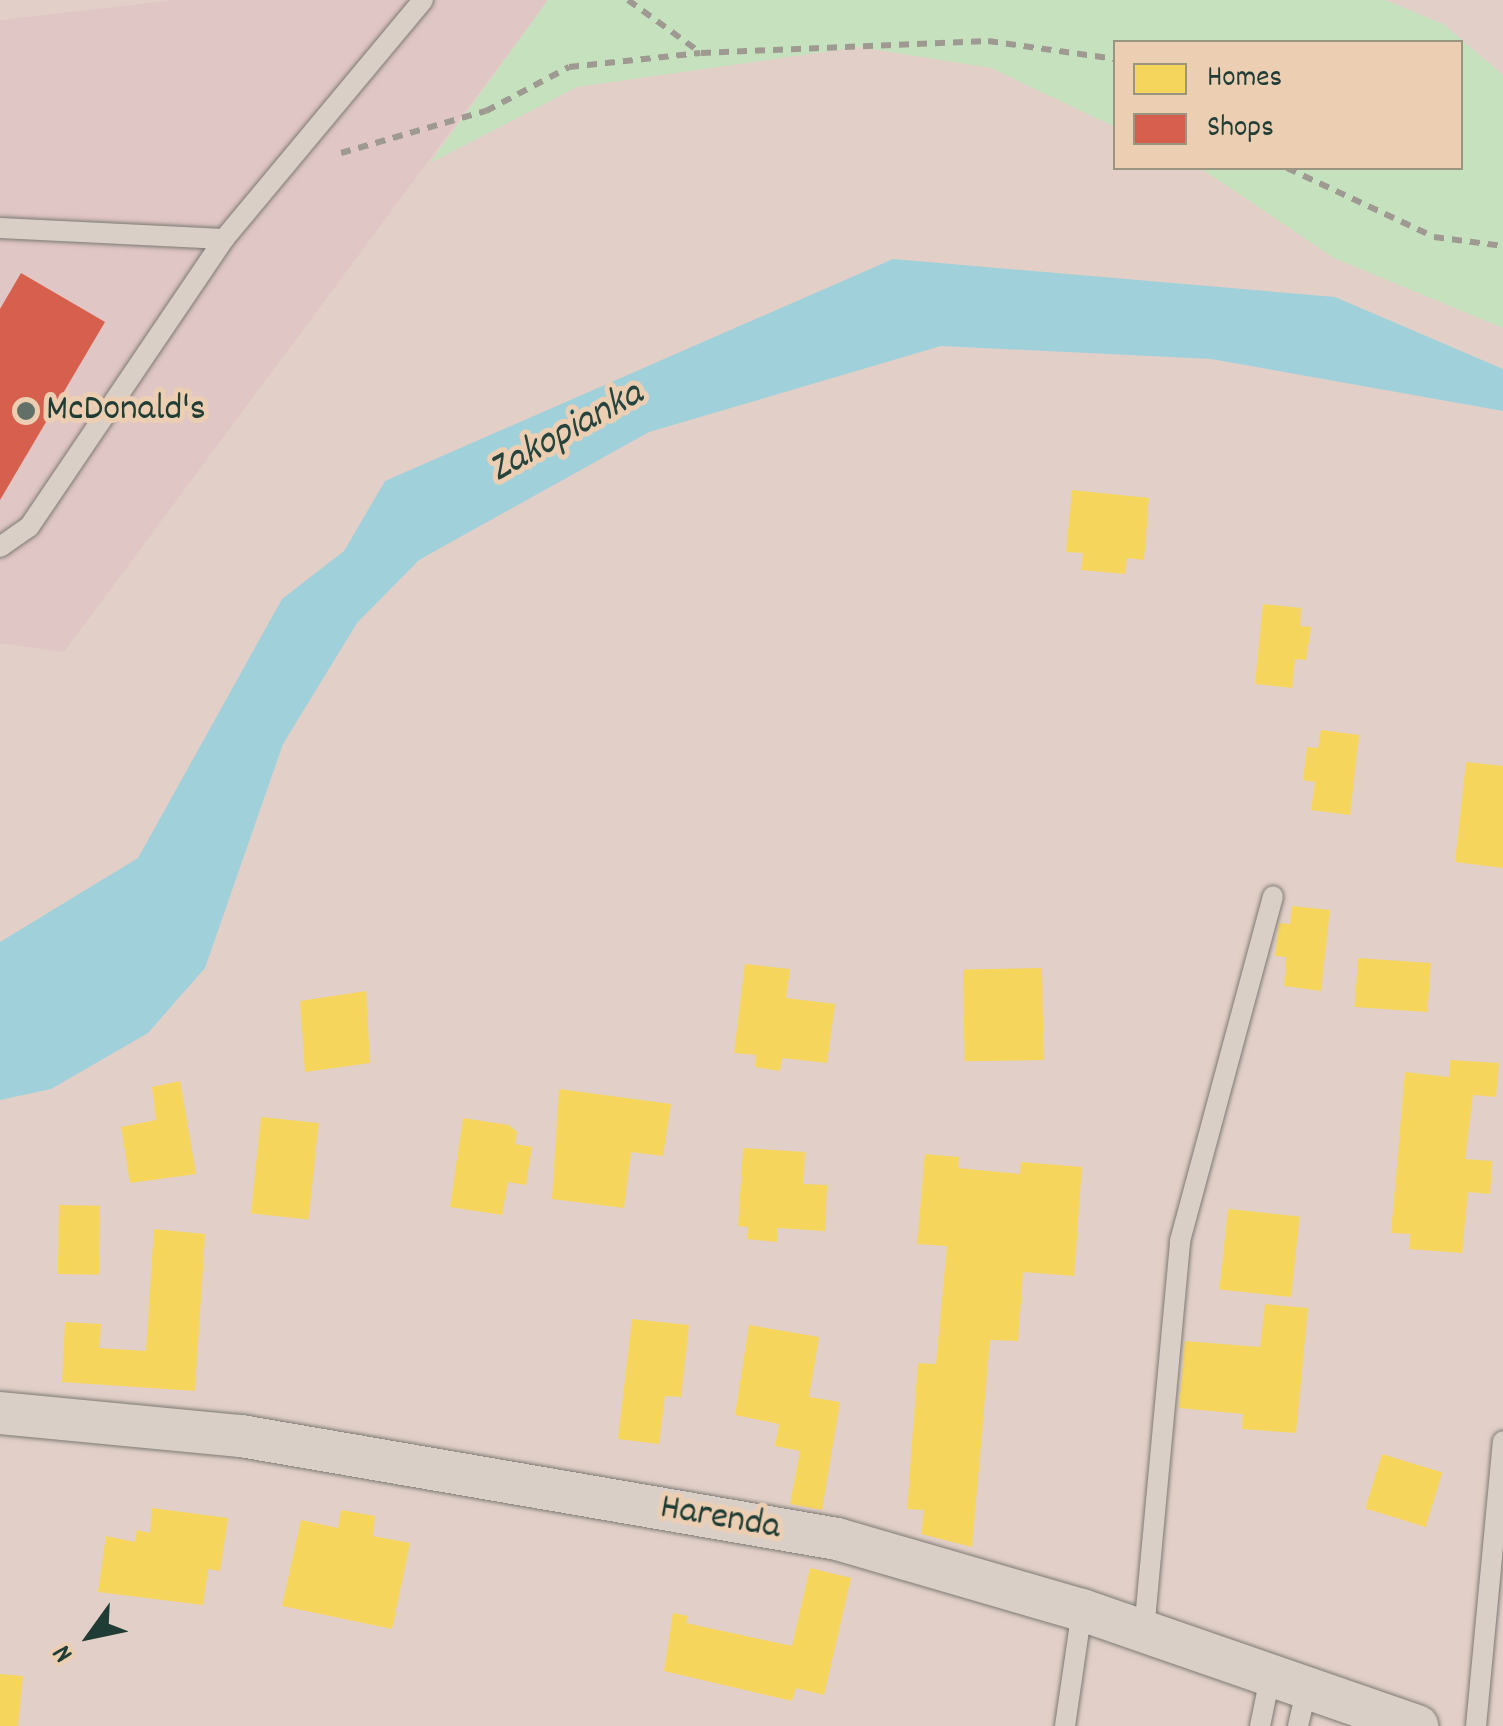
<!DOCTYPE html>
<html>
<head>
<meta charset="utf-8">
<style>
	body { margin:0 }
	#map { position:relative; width:1503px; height:1726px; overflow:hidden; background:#e2d0c8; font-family:Dekko,sans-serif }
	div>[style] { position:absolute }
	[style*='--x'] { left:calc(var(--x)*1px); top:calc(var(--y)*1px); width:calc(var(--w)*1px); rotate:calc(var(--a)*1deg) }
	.built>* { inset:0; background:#e0c6c4 }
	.green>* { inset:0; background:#c6e1be }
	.water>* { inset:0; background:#a0d0da }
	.homes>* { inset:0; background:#f6d55c; transform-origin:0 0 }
	.shops>* { inset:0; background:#d6604d }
	.path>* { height:6px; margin-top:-3px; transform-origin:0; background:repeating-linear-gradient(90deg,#9e9a92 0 10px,transparent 0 18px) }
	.roads { filter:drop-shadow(0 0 2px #7c7a74) drop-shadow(0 0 2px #7c7a74) }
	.service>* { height:20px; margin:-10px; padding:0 10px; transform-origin:10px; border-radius:10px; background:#dacfc6 }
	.minor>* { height:42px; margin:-21px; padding:0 21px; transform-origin:21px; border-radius:21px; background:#dacfc6 }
	.dots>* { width:28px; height:28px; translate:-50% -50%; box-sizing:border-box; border:5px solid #eccfb3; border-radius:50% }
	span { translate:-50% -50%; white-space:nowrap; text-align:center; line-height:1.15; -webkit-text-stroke:10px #eccfb3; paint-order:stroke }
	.poi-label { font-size:38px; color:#1f3d34 }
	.left { translate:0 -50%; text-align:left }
	.street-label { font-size:38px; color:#1f3d34 }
	.water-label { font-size:40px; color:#24443d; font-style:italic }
	.legend { position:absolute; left:1113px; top:40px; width:350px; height:130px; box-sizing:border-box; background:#eccfb3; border:2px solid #9a9580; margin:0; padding:12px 18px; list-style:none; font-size:30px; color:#1f3d34 }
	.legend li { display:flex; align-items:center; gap:20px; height:50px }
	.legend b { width:50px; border:2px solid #9a9580 }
	.north { position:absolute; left:40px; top:1586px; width:100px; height:100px; -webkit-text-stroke:8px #eccfb3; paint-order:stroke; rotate:237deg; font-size:28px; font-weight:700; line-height:40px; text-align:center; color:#1f3d34 }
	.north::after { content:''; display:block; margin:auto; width:35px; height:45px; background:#1f3d34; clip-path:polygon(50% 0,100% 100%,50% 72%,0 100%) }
</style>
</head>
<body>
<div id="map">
	<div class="built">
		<div style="clip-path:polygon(175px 0,548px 0,64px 652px,0 643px,0 20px)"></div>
	</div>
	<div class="green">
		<div style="clip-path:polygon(548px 0,1385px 0,1443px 24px,1503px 75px,1503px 328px,1334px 258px,1200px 168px,1460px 168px,1460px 42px,1116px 42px,1115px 127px,991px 68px,859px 47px,577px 87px,430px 163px)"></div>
	</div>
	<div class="water">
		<div style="clip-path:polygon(893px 259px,1335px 297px,1503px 369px,1503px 411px,1211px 359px,941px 346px,649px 432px,419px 560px,357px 623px,283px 744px,205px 968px,148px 1033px,51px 1089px,0 1100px,0 942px,138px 858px,282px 599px,344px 551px,385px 481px)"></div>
	</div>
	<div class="homes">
		<div style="clip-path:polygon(1072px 490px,1149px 498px,1144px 560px,1127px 558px,1125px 574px,1081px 570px,1083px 553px,1066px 552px)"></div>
		<div style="clip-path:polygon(1263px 604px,1301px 608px,1300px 626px,1311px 627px,1306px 660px,1295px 659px,1292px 688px,1255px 684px)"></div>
		<div style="clip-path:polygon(1321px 730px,1359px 735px,1350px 815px,1311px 810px,1315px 782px,1303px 780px,1307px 747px,1318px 748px)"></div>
		<div style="clip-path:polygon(1466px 762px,1503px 766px,1503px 868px,1455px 862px)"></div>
		<div style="clip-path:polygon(1292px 906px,1330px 910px,1321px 991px,1284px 986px,1286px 957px,1275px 956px,1279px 923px,1290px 924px)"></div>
		<div style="left:1358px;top:958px;width:73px;height:49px;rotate:4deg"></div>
		<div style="clip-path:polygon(745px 964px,790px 969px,786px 998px,835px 1004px,827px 1063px,782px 1058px,780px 1071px,755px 1067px,756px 1055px,734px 1053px)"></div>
		<div style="left:1042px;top:968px;width:92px;height:79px;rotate:89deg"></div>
		<div style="clip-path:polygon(366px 991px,370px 1063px,305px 1072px,300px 1001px)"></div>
		<div style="clip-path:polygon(1450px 1060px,1499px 1063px,1496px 1097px,1473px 1095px,1465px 1159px,1492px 1161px,1490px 1194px,1468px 1192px,1462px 1253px,1409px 1249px,1410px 1234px,1391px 1233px,1405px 1072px,1449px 1077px)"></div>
		<div style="clip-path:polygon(180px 1081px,196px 1174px,130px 1183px,121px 1127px,156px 1120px,152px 1087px)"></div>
		<div style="clip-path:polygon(559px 1089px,671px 1104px,663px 1156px,631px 1152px,624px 1208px,552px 1199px)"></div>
		<div style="left:261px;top:1117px;width:58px;height:97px;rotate:6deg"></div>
		<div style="clip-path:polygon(463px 1118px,509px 1125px,517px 1132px,515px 1144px,532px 1147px,526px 1185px,508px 1182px,502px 1215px,450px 1207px)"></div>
		<div style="clip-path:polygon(743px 1148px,805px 1152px,803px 1184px,827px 1185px,825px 1231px,777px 1228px,777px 1242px,747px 1239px,748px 1227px,738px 1226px)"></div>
		<div style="clip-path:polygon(925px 1154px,959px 1157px,958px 1168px,1020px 1174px,1021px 1162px,1082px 1167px,1074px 1276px,1023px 1272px,1018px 1341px,990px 1340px,972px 1547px,921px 1534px,924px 1510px,907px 1509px,918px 1363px,936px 1364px,947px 1246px,917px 1244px)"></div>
		<div style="left:59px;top:1205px;width:41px;height:69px;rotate:1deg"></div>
		<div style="left:1228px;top:1209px;width:72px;height:81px;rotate:6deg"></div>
		<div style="clip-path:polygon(154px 1229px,205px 1234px,195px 1391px,62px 1382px,65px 1322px,101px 1324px,99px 1348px,146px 1351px)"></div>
		<div style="clip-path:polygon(1265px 1304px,1308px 1308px,1296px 1433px,1242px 1429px,1243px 1414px,1179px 1408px,1185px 1341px,1260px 1347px)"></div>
		<div style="clip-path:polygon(632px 1319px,689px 1325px,681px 1397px,665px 1396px,659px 1444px,618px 1439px)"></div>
		<div style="clip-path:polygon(749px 1325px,819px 1337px,809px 1397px,840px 1402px,822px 1510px,790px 1504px,800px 1451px,775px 1446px,779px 1424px,735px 1415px)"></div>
		<div style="left:1382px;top:1454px;width:63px;height:57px;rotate:17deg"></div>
		<div style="clip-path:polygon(152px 1508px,228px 1518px,220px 1571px,208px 1569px,203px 1605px,98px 1592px,106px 1536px,135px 1542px,137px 1530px,150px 1533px)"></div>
		<div style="clip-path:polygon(341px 1510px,375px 1516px,373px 1536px,410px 1543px,392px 1629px,282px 1606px,301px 1520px,338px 1528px)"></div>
		<div style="clip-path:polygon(810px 1568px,851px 1578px,824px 1695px,796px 1688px,792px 1701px,664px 1671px,673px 1613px,688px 1616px,686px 1623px,792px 1646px)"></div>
		<div style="clip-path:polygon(0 1674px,23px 1676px,18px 1726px,0 1726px)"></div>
	</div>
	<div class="shops">
		<div style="clip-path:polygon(21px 273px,105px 322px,0 500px,0 309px)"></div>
	</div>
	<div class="path">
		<div style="--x:628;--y:0;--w:90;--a:36"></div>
		<div style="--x:701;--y:53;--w:287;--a:-2.4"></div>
		<div style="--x:988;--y:41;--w:129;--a:8"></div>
		<div style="--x:341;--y:153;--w:151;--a:-16.2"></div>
		<div style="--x:486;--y:111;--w:94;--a:-27.9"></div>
		<div style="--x:569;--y:67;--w:132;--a:-6.1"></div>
		<div style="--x:1287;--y:168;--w:162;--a:25.1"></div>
		<div style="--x:1434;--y:237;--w:70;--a:7.4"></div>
	</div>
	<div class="roads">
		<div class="service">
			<div style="--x:0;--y:228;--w:224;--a:2.8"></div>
			<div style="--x:0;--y:547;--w:35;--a:-35"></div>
			<div style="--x:29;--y:527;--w:348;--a:-55.9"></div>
			<div style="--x:224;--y:239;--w:311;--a:-50.2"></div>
			<div style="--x:1144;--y:1631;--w:392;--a:-84.7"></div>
			<div style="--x:1180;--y:1241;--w:357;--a:-74.9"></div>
			<div style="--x:1065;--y:1726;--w:117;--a:-81.7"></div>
			<div style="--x:1260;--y:1726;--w:54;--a:-78.3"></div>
			<div style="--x:1298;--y:1726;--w:40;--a:-77"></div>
			<div style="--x:1476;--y:1726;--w:286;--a:-84.6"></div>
		</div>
		<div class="minor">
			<div style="--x:0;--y:1413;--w:242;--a:5.5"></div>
			<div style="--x:241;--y:1436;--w:605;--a:9.8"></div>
			<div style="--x:837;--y:1539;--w:255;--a:16.2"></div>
			<div style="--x:1082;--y:1610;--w:355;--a:19.1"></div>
		</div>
	</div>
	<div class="dots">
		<div style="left:26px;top:411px;background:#637068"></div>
	</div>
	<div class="poi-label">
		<span class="left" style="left:46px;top:411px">McDonald's</span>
	</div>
	<div class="street-label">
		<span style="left:720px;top:1519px;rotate:10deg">Harenda</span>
	</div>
	<div class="water-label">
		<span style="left:567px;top:434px;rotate:-29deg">Zakopianka</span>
	</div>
	<ul class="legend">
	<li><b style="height:28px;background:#f6d55c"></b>Homes</li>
	<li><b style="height:28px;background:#d6604d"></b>Shops</li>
	</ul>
	<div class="north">N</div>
</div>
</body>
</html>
